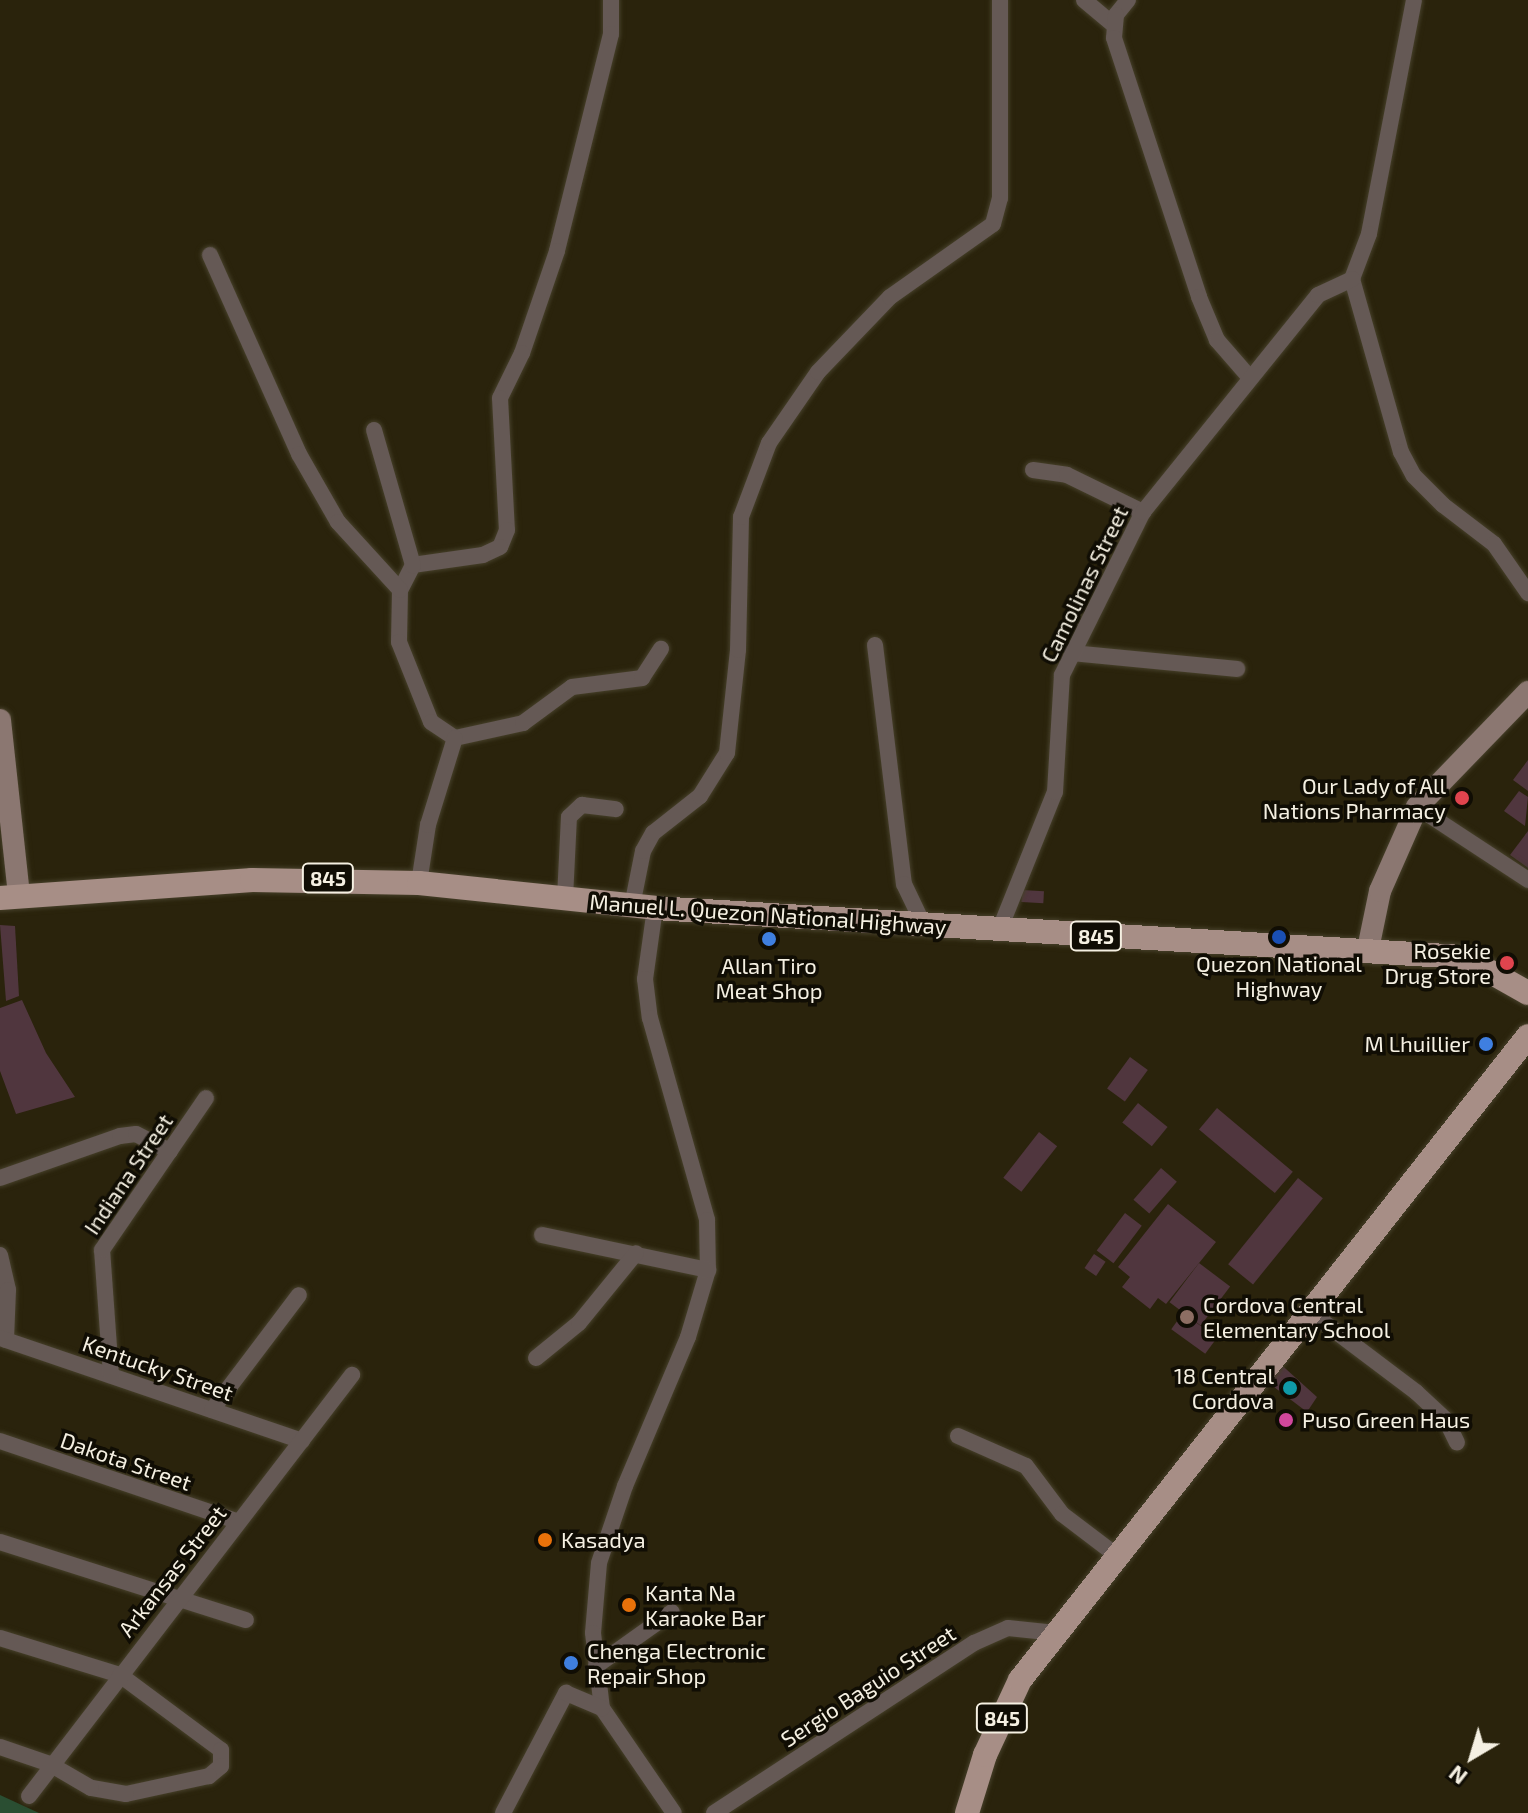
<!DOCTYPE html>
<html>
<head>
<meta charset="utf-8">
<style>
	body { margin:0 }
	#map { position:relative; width:1528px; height:1813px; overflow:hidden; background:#2a230c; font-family:"Exo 2",sans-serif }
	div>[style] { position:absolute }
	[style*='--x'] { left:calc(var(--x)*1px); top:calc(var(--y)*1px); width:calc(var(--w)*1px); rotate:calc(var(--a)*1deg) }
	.green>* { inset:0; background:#2a4e32 }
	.building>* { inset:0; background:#50363e; transform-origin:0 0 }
	.roads { filter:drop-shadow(0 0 2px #46402a) drop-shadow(0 0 2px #46402a) }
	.street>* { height:16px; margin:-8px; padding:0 8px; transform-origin:8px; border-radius:8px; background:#655955 }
	.secondary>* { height:22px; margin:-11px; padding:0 11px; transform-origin:11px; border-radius:11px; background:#8b7771 }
	.primary>* { height:24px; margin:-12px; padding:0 12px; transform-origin:12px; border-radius:12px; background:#a78e86 }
	.dots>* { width:22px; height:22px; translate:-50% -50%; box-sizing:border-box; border:4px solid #100d04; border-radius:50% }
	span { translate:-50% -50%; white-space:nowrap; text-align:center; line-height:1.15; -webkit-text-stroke:7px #100d04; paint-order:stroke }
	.shield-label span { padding:2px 6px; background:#100d04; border:2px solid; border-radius:6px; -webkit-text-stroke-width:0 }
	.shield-label { font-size:20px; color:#f5f0e2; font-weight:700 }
	.street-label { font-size:22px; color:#f5f0e2 }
	.poi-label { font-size:22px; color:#f5f0e2 }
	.right { translate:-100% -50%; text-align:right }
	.left { translate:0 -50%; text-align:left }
	.north { position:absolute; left:1432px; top:1717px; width:80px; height:80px; -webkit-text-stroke:6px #100d04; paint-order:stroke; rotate:218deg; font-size:22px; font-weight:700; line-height:32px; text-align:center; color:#f5f0e2 }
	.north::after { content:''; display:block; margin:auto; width:28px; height:36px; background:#f5f0e2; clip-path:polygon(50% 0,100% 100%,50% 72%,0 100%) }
</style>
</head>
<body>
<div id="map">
	<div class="green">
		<div style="clip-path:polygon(0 1795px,39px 1813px,0 1813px)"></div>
	</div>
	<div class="building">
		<div style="clip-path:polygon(1528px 760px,1528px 791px,1513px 780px)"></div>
		<div style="clip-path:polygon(1519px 791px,1528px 797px,1525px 826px,1504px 811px)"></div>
		<div style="clip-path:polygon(1528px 831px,1528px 868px,1510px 855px)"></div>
		<div style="left:1022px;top:890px;width:22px;height:12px;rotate:3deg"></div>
		<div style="clip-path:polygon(0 925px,15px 926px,19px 996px,6px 1001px)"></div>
		<div style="clip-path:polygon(22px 1000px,46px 1053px,75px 1097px,16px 1114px,0 1071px,0 1008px)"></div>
		<div style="left:1130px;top:1057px;width:22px;height:39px;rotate:36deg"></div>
		<div style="left:1138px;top:1103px;width:38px;height:25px;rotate:39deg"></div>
		<div style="left:1217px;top:1108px;width:99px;height:28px;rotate:40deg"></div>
		<div style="left:1039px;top:1132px;width:23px;height:58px;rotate:38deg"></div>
		<div style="left:1161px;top:1168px;width:21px;height:42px;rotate:41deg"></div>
		<div style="left:1298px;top:1178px;width:32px;height:111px;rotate:39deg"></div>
		<div style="clip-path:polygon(1168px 1204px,1216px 1242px,1166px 1304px,1158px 1298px,1150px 1309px,1122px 1287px,1130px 1277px,1118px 1267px)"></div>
		<div style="left:1125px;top:1213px;width:21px;height:47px;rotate:37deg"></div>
		<div style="left:1094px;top:1254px;width:14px;height:17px;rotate:34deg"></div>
		<div style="left:1199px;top:1263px;width:39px;height:49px;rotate:37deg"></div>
		<div style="left:1183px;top:1313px;width:42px;height:20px;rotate:36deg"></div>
		<div style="clip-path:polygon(1276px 1360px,1317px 1397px,1307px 1412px,1262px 1378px)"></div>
	</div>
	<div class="roads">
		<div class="street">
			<div style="--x:611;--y:0;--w:34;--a:90"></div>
			<div style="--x:611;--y:34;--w:224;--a:104"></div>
			<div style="--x:557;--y:251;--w:108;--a:108.9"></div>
			<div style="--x:522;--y:353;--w:50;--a:116.1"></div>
			<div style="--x:500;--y:398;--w:132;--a:87"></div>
			<div style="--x:507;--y:530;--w:18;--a:112"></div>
			<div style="--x:500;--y:547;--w:19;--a:155"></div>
			<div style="--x:483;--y:555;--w:71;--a:171.9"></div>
			<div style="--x:413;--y:565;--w:28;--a:117"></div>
			<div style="--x:400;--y:590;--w:52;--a:91.1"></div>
			<div style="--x:399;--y:642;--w:86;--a:68.2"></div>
			<div style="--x:431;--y:722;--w:29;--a:34"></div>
			<div style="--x:455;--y:738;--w:70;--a:-12.4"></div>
			<div style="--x:523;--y:723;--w:61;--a:-36.3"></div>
			<div style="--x:572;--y:687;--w:71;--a:-7.3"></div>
			<div style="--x:642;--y:678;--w:35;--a:-57"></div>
			<div style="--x:1084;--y:0;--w:39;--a:40"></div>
			<div style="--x:1128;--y:0;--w:19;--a:129"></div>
			<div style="--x:1116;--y:15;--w:23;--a:95"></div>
			<div style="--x:1114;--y:38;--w:273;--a:71.8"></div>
			<div style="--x:1199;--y:297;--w:47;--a:67.3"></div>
			<div style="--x:1217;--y:340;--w:50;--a:49"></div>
			<div style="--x:1414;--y:0;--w:238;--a:100.9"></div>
			<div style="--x:1369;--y:234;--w:48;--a:110.7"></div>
			<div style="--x:1352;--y:279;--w:180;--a:74.2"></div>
			<div style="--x:1401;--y:452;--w:27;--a:62"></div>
			<div style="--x:1414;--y:476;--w:41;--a:45"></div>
			<div style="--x:1443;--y:505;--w:64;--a:37.4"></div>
			<div style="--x:1494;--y:544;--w:60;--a:55.2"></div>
			<div style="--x:210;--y:255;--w:218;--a:65.9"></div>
			<div style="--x:299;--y:454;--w:78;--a:60.2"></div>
			<div style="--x:338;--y:522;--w:92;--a:47.6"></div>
			<div style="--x:374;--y:430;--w:141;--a:73.9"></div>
			<div style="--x:1033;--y:470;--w:34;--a:8"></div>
			<div style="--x:1067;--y:475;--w:85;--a:26"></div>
			<div style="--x:875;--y:645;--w:241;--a:83.1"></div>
			<div style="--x:904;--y:884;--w:47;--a:64.5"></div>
			<div style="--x:1072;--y:653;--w:166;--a:5.5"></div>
			<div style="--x:1417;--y:807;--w:133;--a:33.3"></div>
			<div style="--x:419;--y:883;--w:59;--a:-81.2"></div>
			<div style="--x:428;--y:825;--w:91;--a:-72.8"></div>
			<div style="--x:565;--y:898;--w:81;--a:-87.2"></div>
			<div style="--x:569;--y:817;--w:18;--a:-43"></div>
			<div style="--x:582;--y:805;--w:34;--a:7"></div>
			<div style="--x:632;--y:906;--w:56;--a:-78.7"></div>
			<div style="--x:643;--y:851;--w:21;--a:-61"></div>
			<div style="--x:653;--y:833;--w:60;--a:-38.2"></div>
			<div style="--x:700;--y:796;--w:51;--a:-57.9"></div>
			<div style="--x:727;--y:753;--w:104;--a:-83.9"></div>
			<div style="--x:738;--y:650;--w:133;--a:-88.7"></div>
			<div style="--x:741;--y:517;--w:79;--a:-69.3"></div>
			<div style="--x:769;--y:443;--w:86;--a:-55.4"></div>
			<div style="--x:818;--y:372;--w:104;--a:-46.2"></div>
			<div style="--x:890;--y:297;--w:126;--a:-35.3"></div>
			<div style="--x:993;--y:224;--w:27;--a:-75"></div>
			<div style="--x:1000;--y:198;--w:198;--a:-90"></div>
			<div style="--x:655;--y:908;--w:72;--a:98"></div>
			<div style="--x:645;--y:979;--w:39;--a:83"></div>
			<div style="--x:650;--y:1018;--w:210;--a:74.2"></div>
			<div style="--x:707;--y:1220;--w:50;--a:88.9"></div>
			<div style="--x:708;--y:1270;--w:70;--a:106.6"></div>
			<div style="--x:688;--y:1337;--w:162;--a:112.9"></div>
			<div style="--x:625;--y:1486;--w:81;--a:108.7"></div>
			<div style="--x:599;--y:1563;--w:70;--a:94.9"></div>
			<div style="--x:593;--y:1633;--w:76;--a:83.2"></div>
			<div style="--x:602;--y:1708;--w:127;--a:55.6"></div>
			<div style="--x:999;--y:931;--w:150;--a:-68.1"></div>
			<div style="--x:1055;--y:792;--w:117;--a:-86.6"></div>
			<div style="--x:1062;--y:675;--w:182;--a:-63.6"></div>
			<div style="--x:1143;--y:512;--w:279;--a:-51.1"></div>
			<div style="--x:1318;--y:295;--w:38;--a:-25"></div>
			<div style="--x:0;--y:1178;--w:127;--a:-19.3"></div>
			<div style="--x:120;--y:1136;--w:16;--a:-7"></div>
			<div style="--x:136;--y:1134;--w:38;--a:27"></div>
			<div style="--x:542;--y:1235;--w:170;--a:11.9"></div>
			<div style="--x:0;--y:1255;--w:36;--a:77"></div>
			<div style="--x:8;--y:1290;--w:50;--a:92.3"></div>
			<div style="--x:1310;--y:1312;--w:133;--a:37"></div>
			<div style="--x:1416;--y:1392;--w:41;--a:43"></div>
			<div style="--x:1446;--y:1420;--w:25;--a:64"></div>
			<div style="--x:0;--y:1338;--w:319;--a:18.8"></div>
			<div style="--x:536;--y:1358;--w:55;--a:-39.1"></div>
			<div style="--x:579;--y:1323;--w:90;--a:-50.8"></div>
			<div style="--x:111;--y:1375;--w:125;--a:-94.1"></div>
			<div style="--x:102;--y:1250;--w:184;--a:-55.6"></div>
			<div style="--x:212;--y:1410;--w:144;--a:-52.9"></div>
			<div style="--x:958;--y:1436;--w:74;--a:23.8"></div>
			<div style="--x:1026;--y:1466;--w:60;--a:53.1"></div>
			<div style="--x:1062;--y:1514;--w:68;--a:37.2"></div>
			<div style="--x:0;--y:1441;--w:252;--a:18.7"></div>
			<div style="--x:0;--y:1542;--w:258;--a:17.6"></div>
			<div style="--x:0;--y:1638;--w:126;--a:17.1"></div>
			<div style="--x:120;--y:1675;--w:126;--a:36.6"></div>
			<div style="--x:221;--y:1750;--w:16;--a:90"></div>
			<div style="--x:221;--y:1766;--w:16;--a:140"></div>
			<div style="--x:209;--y:1776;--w:85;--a:167.8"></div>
			<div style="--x:126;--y:1794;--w:36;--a:-170"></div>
			<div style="--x:91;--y:1788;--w:48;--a:-149.7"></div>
			<div style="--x:50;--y:1764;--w:53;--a:-161.2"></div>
			<div style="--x:596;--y:1666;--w:93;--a:-35.4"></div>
			<div style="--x:29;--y:1796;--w:531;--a:-52.5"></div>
			<div style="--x:503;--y:1813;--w:136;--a:-62.3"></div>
			<div style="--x:566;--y:1693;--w:39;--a:23"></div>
			<div style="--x:714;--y:1813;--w:311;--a:-33.2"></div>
			<div style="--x:974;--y:1643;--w:37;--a:-24"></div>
			<div style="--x:1008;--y:1628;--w:48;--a:5.9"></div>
		</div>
		<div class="secondary">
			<div style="--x:0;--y:720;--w:177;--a:83.8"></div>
			<div style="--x:1368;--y:949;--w:59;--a:-78.3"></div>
			<div style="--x:1380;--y:891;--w:92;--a:-66.2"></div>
			<div style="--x:1417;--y:807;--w:160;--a:-46"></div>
		</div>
		<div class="primary">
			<div style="--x:0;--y:898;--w:253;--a:-4.1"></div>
			<div style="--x:252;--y:880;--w:167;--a:1"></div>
			<div style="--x:419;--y:883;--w:237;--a:6"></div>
			<div style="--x:655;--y:908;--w:810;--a:3.47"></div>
			<div style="--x:1464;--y:957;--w:73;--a:29.4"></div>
			<div style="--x:967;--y:1813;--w:61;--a:-72.8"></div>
			<div style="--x:985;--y:1755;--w:83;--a:-65"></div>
			<div style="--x:1020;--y:1680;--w:820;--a:-51.73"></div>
		</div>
	</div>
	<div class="dots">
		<div style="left:1462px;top:798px;background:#e0444e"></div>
		<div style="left:1279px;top:937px;background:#1a4fb4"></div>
		<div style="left:769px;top:939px;background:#3f7fe0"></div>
		<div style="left:1507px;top:963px;background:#e0444e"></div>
		<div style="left:1486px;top:1044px;background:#3f7fe0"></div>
		<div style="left:1187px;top:1317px;background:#8d6e63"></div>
		<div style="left:1290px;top:1388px;background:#0f9aa8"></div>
		<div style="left:1286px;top:1420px;background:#d1479c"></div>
		<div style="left:545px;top:1540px;background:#e8710a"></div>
		<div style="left:629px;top:1605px;background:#e8710a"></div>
		<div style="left:571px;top:1663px;background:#3f7fe0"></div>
	</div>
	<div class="shield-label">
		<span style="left:328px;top:878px">845</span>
		<span style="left:1096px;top:936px">845</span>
		<span style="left:1002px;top:1718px">845</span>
	</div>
	<div class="street-label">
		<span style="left:1084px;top:584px;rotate:-64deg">Camolinas Street</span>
		<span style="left:768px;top:914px;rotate:4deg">Manuel L. Quezon National Highway</span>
		<span style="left:128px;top:1174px;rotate:-56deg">Indiana Street</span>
		<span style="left:158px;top:1368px;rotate:19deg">Kentucky Street</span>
		<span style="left:126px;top:1461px;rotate:19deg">Dakota Street</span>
		<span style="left:172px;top:1571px;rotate:-52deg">Arkansas Street</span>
		<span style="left:868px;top:1686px;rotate:-33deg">Sergio Baguio Street</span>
	</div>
	<div class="poi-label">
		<span class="right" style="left:1446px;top:798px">Our Lady of All<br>Nations Pharmacy</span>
		<span class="right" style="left:1491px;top:963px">Rosekie<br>Drug Store</span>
		<span style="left:1279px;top:976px">Quezon National<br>Highway</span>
		<span style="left:769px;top:978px">Allan Tiro<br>Meat Shop</span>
		<span class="right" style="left:1470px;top:1044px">M Lhuillier</span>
		<span class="left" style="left:1203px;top:1317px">Cordova Central<br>Elementary School</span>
		<span class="right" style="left:1274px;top:1388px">18 Central<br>Cordova</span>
		<span class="left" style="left:1302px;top:1420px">Puso Green Haus</span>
		<span class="left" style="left:561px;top:1540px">Kasadya</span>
		<span class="left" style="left:645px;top:1605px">Kanta Na<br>Karaoke Bar</span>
		<span class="left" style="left:587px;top:1663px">Chenga Electronic<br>Repair Shop</span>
	</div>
	<div class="north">N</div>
</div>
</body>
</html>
